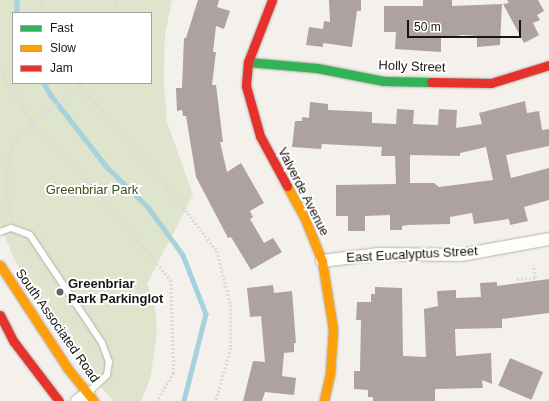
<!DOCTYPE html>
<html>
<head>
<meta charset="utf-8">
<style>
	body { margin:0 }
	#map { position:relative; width:549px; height:401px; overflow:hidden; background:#f4f1ec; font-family:Arial,sans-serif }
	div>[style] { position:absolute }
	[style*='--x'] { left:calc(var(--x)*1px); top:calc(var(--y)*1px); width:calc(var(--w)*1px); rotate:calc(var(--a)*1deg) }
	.green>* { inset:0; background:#dee5cc }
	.stream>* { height:4.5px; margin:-2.25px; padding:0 2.25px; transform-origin:2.25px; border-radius:2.25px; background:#a4d2dd }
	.building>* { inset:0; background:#aea2a0; transform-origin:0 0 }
	.path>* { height:2.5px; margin-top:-1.25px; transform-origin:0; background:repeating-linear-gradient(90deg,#dadad8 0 2px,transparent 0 4px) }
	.roads { filter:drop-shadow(0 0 1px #b6b3b0) drop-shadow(0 0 1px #b6b3b0) }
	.lane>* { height:6px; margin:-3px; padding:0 3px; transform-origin:3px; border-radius:3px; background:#fdfdfc }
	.street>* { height:12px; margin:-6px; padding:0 6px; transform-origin:6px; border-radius:6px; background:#fdfdfc }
	.fast>* { height:9px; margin:-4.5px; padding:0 4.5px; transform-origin:4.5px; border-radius:4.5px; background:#30b455 }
	.slow>* { height:9px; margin:-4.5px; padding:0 4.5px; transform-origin:4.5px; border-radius:4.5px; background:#ff9f0a }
	.jam>* { height:9px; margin:-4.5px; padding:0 4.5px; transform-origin:4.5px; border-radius:4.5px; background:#e5322d }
	.dots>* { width:11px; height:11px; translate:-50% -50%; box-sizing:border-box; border:2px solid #fff; border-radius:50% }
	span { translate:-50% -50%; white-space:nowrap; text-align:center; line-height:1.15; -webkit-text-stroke:4px #fff; paint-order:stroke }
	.street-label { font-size:13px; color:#181613 }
	.park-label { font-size:13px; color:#3e4d15 }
	.poi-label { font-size:13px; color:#181613; font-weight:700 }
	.left { translate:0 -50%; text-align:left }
	.legend { position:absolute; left:12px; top:12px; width:140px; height:72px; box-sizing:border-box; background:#fff; border:1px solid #a3a2a1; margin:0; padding:5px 7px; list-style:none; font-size:12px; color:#181613 }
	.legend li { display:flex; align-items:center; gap:8px; height:20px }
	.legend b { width:20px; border:1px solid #a3a2a1 }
	.scale { position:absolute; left:407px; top:20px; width:114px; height:18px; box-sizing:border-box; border:2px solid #181613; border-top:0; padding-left:5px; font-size:12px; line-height:14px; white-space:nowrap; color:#181613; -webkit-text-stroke:3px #fff; paint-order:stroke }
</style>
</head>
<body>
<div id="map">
	<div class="green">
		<div style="clip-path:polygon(evenodd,0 0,172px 0,165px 34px,164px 82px,167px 122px,193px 195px,147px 284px,155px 305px,157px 333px,150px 380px,141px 401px,114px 401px,105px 392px,50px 320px,14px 259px,0 224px,0 0,13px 13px,151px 13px,151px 83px,13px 83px,13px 13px)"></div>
	</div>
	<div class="stream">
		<div style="--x:17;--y:0;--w:13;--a:90"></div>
		<div style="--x:44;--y:83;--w:13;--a:61"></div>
		<div style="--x:50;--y:94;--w:91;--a:52.1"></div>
		<div style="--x:106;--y:166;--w:59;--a:44.3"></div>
		<div style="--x:148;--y:207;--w:59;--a:53.9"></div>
		<div style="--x:183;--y:255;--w:63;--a:68.7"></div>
		<div style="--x:206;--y:314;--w:90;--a:104.2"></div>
	</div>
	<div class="building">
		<div style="clip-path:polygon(198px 0,219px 0,217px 7px,230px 11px,224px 29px,216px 26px,213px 52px,216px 52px,212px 85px,216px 85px,223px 142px,220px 142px,227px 172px,241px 163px,264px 203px,250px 211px,253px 217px,250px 219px,264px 243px,273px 238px,282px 252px,251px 270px,231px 237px,228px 238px,196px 177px,186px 116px,183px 116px,182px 110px,177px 111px,176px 88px,182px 88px,184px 38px,186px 38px)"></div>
		<div style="clip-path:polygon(329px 0,361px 0,361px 11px,357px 11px,352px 47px,323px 43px,323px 47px,306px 45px,309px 27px,323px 29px,324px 21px,330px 22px)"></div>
		<div style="clip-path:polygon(423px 0,452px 0,452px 6px,502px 4px,500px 45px,477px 47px,477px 36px,463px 35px,441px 38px,441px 52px,395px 49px,396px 32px,384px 32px,384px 6px,423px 6px)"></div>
		<div style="clip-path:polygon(507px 0,538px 0,544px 11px,537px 15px,540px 20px,533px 23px,539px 35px,524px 43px,503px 4px,509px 3px)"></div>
		<div style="clip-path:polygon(evenodd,525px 101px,527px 113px,539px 111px,542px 130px,549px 129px,549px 146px,506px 155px,511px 178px,549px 168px,549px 200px,524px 207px,528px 221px,510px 225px,509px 219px,474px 224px,472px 213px,450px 217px,450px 224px,408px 225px,402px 226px,402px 230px,390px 230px,390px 215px,365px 216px,365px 231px,348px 231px,348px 216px,336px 216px,336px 185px,396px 184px,395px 156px,381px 156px,382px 147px,322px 144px,321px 149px,292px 147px,295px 121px,302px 121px,302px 117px,309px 118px,310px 102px,328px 104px,328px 110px,372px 112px,372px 123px,396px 124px,397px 109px,414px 110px,413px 124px,438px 125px,439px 109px,457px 110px,456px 128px,482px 124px,479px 113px,525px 101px,486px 147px,493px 180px,439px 187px,434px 183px,410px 183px,410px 155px,460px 156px,460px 153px,486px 147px)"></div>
		<div style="clip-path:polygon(549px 279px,549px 313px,502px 319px,502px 328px,455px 329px,456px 356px,491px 353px,492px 384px,482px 380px,483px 388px,435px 389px,435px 401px,373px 401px,373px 397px,368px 397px,368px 390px,354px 389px,354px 371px,360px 371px,361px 320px,356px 320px,357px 302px,371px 302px,371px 294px,375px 294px,375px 287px,402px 288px,403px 356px,426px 357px,424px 309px,438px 306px,437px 291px,456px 290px,456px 298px,481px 297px,480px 283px,497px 282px,497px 286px)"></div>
		<div style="clip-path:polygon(273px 285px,274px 293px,292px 291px,296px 343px,294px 343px,294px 352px,284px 353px,282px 376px,296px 378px,294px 395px,265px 392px,262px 401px,243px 401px,253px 361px,265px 362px,261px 316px,250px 317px,247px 288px)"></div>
		<div style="left:510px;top:358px;width:36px;height:30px;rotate:23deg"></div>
	</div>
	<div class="path">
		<div style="--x:42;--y:0;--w:13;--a:77"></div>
		<div style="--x:117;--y:0;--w:13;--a:90"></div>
		<div style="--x:0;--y:70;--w:62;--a:58.1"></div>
		<div style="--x:33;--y:123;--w:76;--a:46.6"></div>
		<div style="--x:85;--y:178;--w:133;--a:49.9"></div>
		<div style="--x:171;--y:280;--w:93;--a:88.2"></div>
		<div style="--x:174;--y:373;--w:33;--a:121"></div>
		<div style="--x:78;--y:83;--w:135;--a:49.2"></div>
		<div style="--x:166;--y:185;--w:83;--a:52.3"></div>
		<div style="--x:217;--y:251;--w:56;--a:75.5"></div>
		<div style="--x:231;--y:305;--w:43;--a:90"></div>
		<div style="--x:231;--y:348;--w:55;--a:105.8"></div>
		<div style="--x:11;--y:218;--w:19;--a:-102"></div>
		<div style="--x:7;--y:199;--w:27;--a:-90"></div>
		<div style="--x:7;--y:172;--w:19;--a:-81"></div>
		<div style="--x:10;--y:153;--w:20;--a:-66"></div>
		<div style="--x:18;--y:135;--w:82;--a:-39.1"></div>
		<div style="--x:517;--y:279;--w:18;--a:-3"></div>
		<div style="--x:535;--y:278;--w:13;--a:-99"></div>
	</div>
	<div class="roads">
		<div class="lane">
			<div style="--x:0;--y:232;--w:12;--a:-20"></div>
			<div style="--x:11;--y:228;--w:20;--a:20"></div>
			<div style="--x:30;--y:235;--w:130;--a:56.3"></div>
			<div style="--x:102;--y:343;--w:20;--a:70"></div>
			<div style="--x:109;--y:362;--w:13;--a:99"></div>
			<div style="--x:107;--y:375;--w:25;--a:137"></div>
		</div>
		<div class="street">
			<div style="--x:322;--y:261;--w:57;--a:-7"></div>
			<div style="--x:379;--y:254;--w:82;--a:0.7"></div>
			<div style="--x:461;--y:255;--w:89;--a:-10.3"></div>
			<div style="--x:77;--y:401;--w:14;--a:-36"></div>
		</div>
		<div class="fast">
			<div style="--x:248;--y:62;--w:69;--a:5"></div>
			<div style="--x:317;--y:68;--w:68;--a:11"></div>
			<div style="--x:384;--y:81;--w:47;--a:1.2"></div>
		</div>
		<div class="slow">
			<div style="--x:287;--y:186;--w:38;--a:61"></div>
			<div style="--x:305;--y:219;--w:45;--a:68"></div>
			<div style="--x:322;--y:261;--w:69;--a:80.8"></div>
			<div style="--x:333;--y:329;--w:45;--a:93.8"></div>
			<div style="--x:330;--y:374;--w:28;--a:103"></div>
			<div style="--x:0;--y:265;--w:124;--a:56.8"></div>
			<div style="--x:68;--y:369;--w:41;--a:50.9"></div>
		</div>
		<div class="jam">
			<div style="--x:272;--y:0;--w:66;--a:111.2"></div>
			<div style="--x:248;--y:62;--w:24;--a:95"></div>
			<div style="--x:246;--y:86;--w:52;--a:74.4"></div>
			<div style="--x:260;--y:136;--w:57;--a:61.6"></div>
			<div style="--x:431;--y:82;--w:60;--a:1"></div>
			<div style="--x:491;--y:83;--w:61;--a:-17.2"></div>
			<div style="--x:0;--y:315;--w:30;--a:63"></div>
			<div style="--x:14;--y:342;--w:74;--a:52.7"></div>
		</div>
	</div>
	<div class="dots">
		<div style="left:60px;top:292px;background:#65635f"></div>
	</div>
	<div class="street-label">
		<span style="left:412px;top:67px;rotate:2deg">Holly Street</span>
		<span style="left:303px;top:192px;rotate:63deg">Valverde Avenue</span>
		<span style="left:412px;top:255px;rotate:-3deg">East Eucalyptus Street</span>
		<span style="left:57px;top:326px;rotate:55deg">South Associated Road</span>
	</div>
	<div class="park-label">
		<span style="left:92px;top:190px">Greenbriar Park</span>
	</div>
	<div class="poi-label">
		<span class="left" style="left:68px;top:292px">Greenbriar<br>Park Parkinglot</span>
	</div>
	<ul class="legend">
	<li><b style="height:5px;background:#30b455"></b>Fast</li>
	<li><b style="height:5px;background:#ff9f0a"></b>Slow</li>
	<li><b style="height:5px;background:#e5322d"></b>Jam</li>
	</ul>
	<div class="scale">50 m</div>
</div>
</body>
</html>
